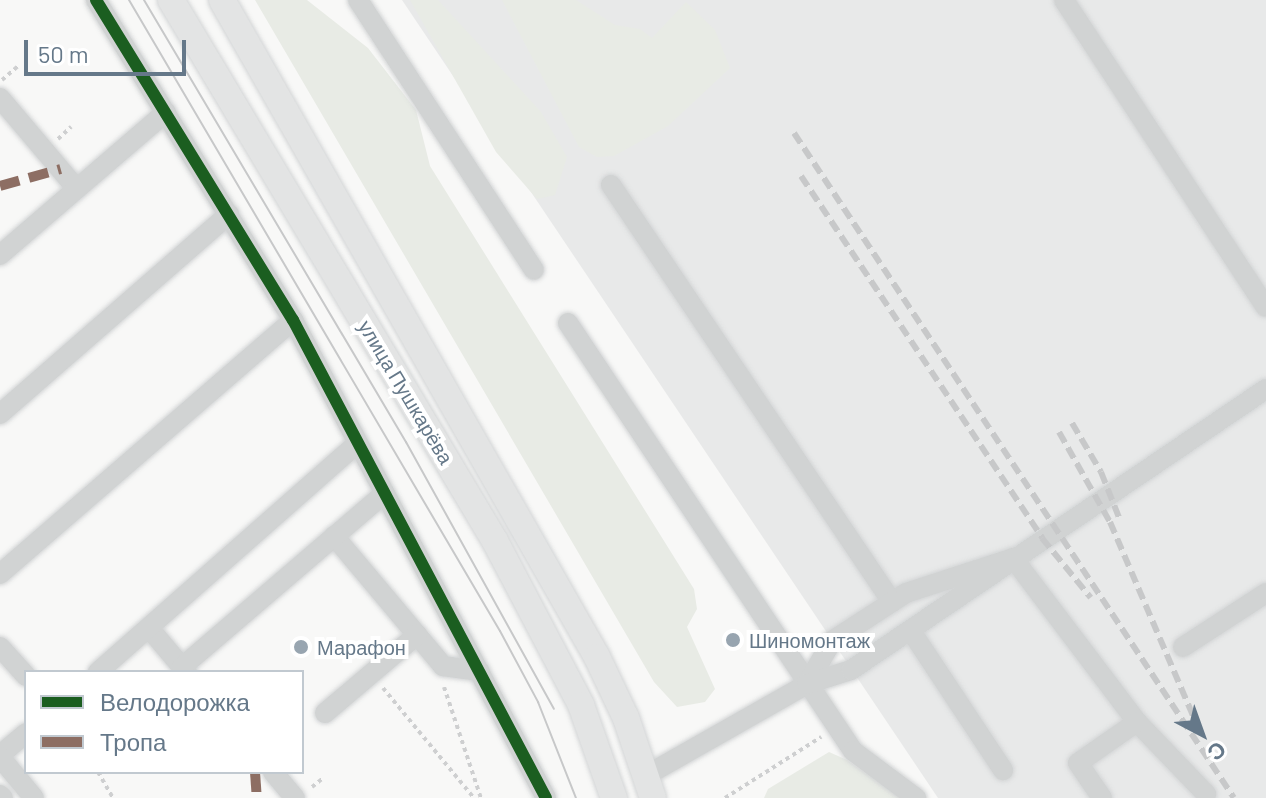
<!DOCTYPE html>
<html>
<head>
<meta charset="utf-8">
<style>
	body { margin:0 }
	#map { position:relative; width:1266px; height:798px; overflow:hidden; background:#f8f8f7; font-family:Barlow,sans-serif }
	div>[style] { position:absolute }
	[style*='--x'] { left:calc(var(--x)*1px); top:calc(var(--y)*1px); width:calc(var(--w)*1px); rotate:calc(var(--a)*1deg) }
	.built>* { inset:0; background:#e8e9e9 }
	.green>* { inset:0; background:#e8ebe5 }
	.path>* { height:4px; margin-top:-2px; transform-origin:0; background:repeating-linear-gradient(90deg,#cecfd0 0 4px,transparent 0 8px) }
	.roads { filter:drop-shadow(0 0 2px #d3d5d6) drop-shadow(0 0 2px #d3d5d6) }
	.minor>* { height:20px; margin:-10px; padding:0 10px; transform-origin:10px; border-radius:10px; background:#d1d3d3 }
	.major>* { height:26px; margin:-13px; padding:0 13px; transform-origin:13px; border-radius:13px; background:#e3e4e4 }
	.tram>* { height:2px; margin:-1px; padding:0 1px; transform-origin:1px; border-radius:1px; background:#c7c8c9 }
	.rail>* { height:6px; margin-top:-3px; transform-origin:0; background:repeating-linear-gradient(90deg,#c7c8c9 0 12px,transparent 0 18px) }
	.quiet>* { height:10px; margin-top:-5px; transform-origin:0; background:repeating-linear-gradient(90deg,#8d6e63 0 20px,transparent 0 30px) }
	.cycleway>* { height:12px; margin:-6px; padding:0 6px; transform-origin:6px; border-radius:6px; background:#1b5e20 }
	.dots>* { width:22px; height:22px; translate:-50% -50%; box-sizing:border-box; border:4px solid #fff; border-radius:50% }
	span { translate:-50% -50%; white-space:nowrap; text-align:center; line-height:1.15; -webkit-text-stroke:8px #fff; paint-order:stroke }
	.street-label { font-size:20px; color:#657889 }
	.poi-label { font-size:20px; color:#657889 }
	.left { translate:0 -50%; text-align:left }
	.legend { position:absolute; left:24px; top:670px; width:280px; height:104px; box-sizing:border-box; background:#fff; border:2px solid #c1c9d0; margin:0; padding:10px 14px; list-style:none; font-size:24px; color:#657889 }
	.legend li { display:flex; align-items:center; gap:16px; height:40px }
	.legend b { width:40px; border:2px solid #c1c9d0 }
	.north { position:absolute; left:1162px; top:694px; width:80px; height:80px; -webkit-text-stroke:6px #fff; paint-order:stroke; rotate:139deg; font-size:22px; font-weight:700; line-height:32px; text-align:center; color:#657889 }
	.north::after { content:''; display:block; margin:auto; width:28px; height:36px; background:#657889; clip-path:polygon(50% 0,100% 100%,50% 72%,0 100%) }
	.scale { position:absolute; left:24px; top:40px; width:162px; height:36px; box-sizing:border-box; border:4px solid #657889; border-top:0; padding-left:10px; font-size:24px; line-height:28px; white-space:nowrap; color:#657889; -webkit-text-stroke:6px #fff; paint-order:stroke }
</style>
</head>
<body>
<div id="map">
	<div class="built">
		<div style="clip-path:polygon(402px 0,1266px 0,1266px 798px,938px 798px)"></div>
	</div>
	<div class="green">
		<div style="clip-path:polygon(255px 0,307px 0,368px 48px,416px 110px,430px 166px,694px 589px,697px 609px,687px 627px,715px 689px,705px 702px,677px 707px,654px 682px)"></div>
		<div style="clip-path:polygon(410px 0,438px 0,541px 112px,567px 157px,555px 195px,537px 199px,496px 152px)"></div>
		<div style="clip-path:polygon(502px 0,576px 0,615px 25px,640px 29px,652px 38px,686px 2px,715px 30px,730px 68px,668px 126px,614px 156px,597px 157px,579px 147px)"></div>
		<div style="clip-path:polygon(829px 752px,847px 760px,901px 798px,764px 798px,768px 789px)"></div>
	</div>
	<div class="path">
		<div style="--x:2;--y:80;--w:21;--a:-41"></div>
		<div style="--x:58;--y:139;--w:18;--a:-43"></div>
		<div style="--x:444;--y:687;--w:117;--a:71.6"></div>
		<div style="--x:383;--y:688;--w:143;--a:50.4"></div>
		<div style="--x:98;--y:772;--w:30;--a:60"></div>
		<div style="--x:312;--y:787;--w:14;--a:-39"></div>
		<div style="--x:725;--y:798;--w:114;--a:-32.4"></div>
	</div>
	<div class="roads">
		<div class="minor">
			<div style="--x:96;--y:0;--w:376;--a:58.4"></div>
			<div style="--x:293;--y:320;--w:541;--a:62.11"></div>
			<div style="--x:358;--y:0;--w:322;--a:56.9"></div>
			<div style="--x:1064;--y:0;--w:367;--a:56.7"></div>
			<div style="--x:0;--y:98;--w:119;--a:49.8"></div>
			<div style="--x:611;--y:185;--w:503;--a:56.03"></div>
			<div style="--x:0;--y:255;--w:219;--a:-40.7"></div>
			<div style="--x:568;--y:323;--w:514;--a:56.34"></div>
			<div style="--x:853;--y:751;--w:79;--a:36.7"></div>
			<div style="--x:0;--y:414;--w:304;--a:-41.1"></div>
			<div style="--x:334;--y:536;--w:170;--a:50"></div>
			<div style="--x:443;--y:666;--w:37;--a:8"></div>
			<div style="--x:0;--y:574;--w:388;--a:-40.9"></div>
			<div style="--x:149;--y:628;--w:51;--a:49.8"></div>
			<div style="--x:911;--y:631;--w:167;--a:56.5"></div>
			<div style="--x:0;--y:647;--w:39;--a:48"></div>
			<div style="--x:1183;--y:647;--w:99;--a:-33"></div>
			<div style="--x:98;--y:672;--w:346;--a:-41.4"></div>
			<div style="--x:187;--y:672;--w:7;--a:-135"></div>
			<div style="--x:182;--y:667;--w:267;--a:-40.6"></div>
			<div style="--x:807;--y:684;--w:50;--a:-59.8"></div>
			<div style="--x:832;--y:641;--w:88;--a:-33"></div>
			<div style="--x:906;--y:593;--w:113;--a:-18.1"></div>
			<div style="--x:1013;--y:558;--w:206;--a:52.9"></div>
			<div style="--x:1137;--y:722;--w:100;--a:46.2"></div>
			<div style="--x:325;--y:713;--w:121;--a:-40.3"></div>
			<div style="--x:0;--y:755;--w:34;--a:-40"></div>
			<div style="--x:0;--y:757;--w:53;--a:50.3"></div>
			<div style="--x:273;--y:772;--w:34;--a:50"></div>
			<div style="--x:647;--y:775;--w:184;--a:-29.6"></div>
			<div style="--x:807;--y:684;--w:46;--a:-17.7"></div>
			<div style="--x:851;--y:670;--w:501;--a:-34.1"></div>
			<div style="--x:0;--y:795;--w:4;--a:45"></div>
			<div style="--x:1102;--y:798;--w:42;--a:-124.4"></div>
			<div style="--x:1078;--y:763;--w:72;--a:-34.8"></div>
		</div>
		<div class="major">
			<div style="--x:171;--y:0;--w:631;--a:59.08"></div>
			<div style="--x:495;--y:541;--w:185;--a:62.3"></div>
			<div style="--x:581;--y:705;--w:99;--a:70.5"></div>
			<div style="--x:222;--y:0;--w:756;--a:60.28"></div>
			<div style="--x:597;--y:657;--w:68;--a:64.6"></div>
			<div style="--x:626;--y:718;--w:84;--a:71.4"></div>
		</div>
	</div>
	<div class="tram">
		<div style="--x:129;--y:0;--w:732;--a:59.55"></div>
		<div style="--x:500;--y:631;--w:81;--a:61.8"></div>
		<div style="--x:538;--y:702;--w:103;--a:68.4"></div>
		<div style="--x:144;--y:0;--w:514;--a:59.34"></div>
		<div style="--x:406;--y:442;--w:305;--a:61"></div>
	</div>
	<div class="rail">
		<div style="--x:794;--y:133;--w:797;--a:56.51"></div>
		<div style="--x:801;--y:176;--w:435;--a:56.3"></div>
		<div style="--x:1042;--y:538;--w:77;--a:50.8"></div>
		<div style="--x:1072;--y:423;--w:57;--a:59.4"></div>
		<div style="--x:1101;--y:472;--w:52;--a:68.4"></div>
		<div style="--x:1059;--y:432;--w:103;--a:60.5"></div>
		<div style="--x:1110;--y:522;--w:215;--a:66.8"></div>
	</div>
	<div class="quiet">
		<div style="--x:0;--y:186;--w:63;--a:-15.6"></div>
		<div style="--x:255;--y:772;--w:26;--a:86"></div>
	</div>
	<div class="cycleway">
		<div style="--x:96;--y:0;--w:376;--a:58.4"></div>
		<div style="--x:293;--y:320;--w:541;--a:62.11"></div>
	</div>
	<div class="dots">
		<div style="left:733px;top:640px;background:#98a5b0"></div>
		<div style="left:301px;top:647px;background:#98a5b0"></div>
	</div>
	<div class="street-label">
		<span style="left:406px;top:392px;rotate:59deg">улица Пушкарёва</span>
	</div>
	<div class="poi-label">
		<span class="left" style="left:749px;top:640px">Шиномонтаж</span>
		<span class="left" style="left:317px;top:647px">Марафон</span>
	</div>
	<ul class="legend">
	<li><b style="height:10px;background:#1b5e20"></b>Велодорожка</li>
	<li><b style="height:10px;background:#8d6e63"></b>Тропа</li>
	</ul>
	<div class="north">С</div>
	<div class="scale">50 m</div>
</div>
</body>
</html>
